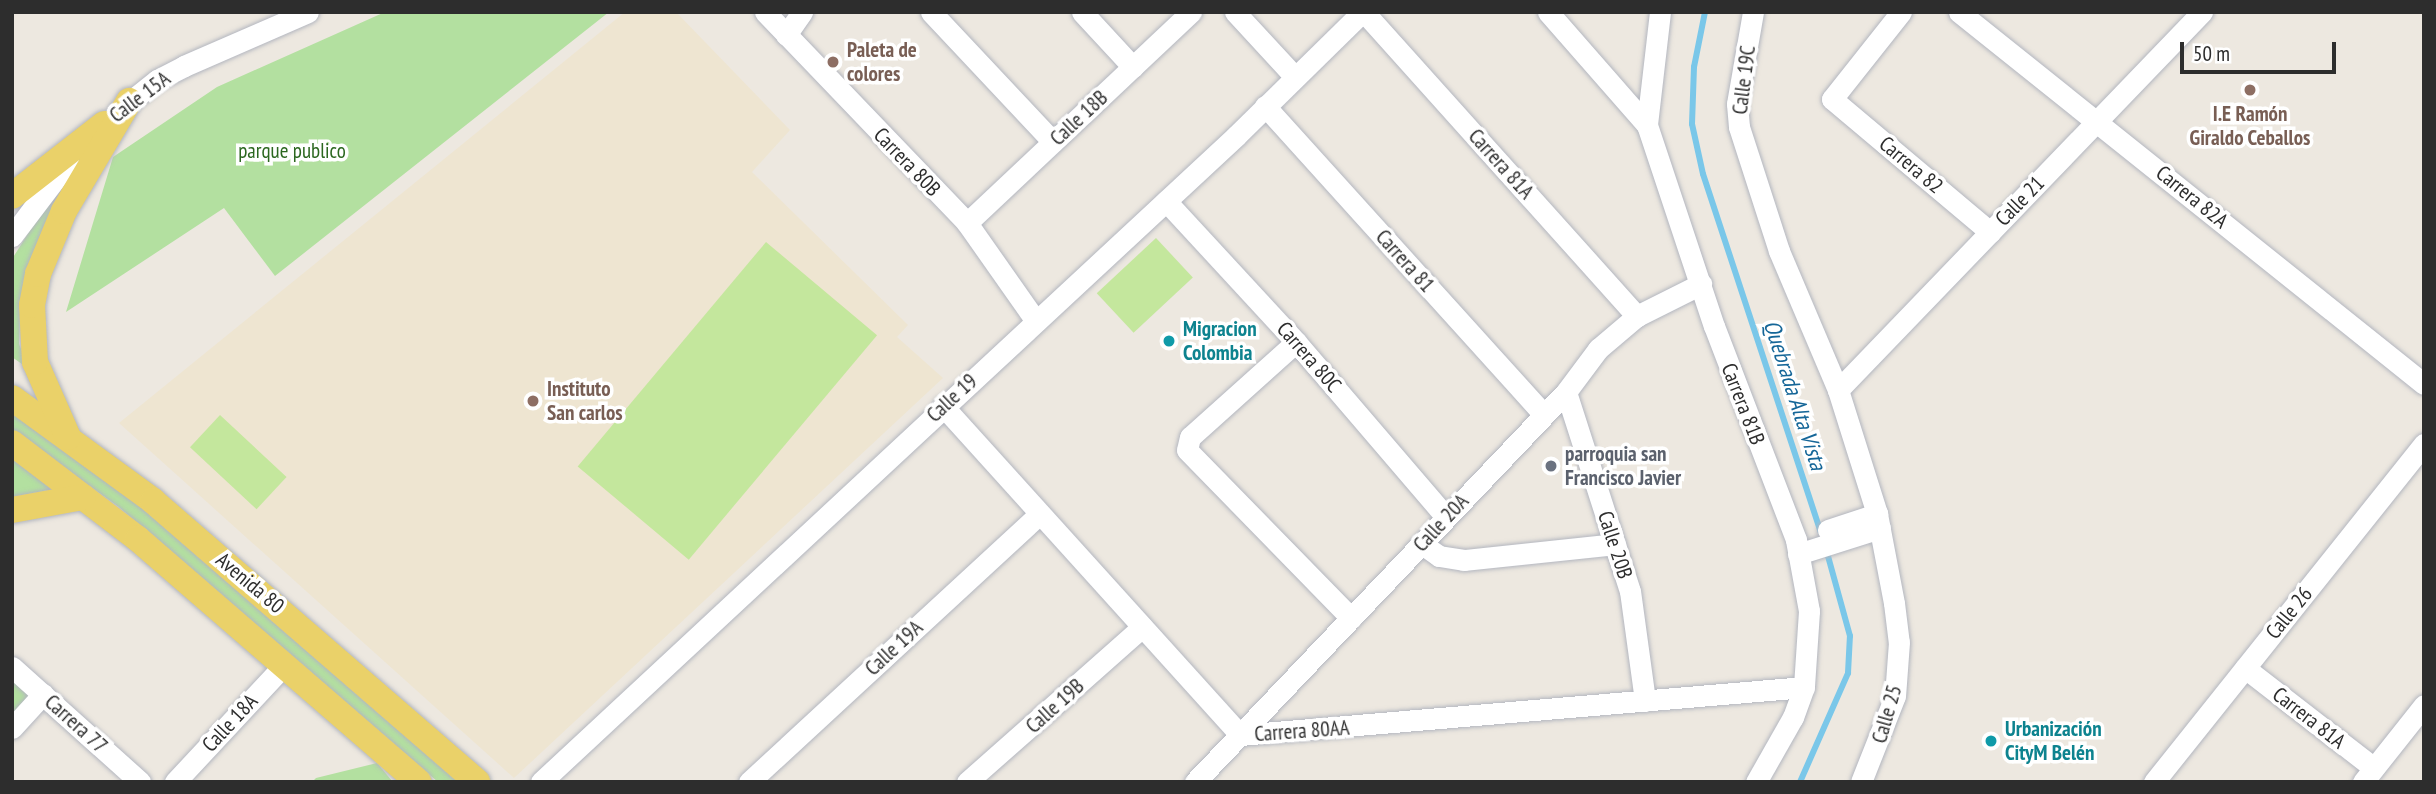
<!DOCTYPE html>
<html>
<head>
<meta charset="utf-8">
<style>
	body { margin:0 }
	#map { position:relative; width:2436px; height:794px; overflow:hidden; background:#ede8e0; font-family:"PT Sans Narrow",sans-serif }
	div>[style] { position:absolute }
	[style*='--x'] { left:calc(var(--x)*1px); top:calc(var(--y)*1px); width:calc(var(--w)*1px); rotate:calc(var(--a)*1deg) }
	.education>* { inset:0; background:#eee5d1 }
	.green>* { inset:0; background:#b3e0a0 }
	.pitch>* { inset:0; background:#c4e79d; transform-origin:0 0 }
	.stream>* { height:6px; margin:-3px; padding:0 3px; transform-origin:3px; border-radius:3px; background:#7ac7e9 }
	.roads { filter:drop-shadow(0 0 2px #b3b6bf) drop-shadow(0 0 2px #b3b6bf) }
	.minor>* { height:21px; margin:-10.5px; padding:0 10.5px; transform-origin:10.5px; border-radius:10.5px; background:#fff }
	.major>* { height:26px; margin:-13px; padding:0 13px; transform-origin:13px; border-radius:13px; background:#ead169 }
	.dots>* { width:19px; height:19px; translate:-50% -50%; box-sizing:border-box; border:4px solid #fff; border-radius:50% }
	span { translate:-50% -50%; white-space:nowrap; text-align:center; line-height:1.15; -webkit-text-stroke:7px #fff; paint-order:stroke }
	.education-label { font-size:21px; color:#785e54; font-weight:700 }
	.left { translate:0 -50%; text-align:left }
	.street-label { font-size:21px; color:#2d2d2d }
	.park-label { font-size:21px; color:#2b671f }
	.culture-label { font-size:21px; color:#0d838f; font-weight:700 }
	.worship-label { font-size:21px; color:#5b616d; font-weight:700 }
	.water-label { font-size:23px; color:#156698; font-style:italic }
	.frame { position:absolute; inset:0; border:14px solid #2d2d2d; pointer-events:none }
	.scale { position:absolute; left:2180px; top:42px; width:156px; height:32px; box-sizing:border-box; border:4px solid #2d2d2d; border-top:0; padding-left:9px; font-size:21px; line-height:24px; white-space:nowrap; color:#2d2d2d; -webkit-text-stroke:5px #fff; paint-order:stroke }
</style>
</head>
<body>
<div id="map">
	<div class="education">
		<div style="clip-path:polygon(625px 12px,676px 12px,790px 130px,752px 172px,908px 325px,897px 337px,943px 378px,514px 778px,119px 423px)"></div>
	</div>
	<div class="green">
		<div style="clip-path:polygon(385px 12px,609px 12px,275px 276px,224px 208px,66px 312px,113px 157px,217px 87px)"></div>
		<div style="clip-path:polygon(82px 163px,20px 314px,19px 344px,29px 369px,12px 357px,12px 259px,48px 202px)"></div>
		<div style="clip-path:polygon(12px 410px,128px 493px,464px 782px,438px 782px,119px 507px,12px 430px)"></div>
		<div style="clip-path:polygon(12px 459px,53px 489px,12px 497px)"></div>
		<div style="clip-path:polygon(12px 680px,31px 697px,12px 718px)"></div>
		<div style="clip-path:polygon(377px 763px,393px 782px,312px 782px,316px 778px)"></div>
	</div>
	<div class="pitch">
		<div style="left:1156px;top:238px;width:54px;height:81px;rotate:47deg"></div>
		<div style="left:766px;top:242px;width:145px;height:293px;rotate:40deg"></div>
		<div style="left:220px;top:415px;width:91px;height:44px;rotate:43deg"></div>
	</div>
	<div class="stream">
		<div style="--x:1705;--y:12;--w:56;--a:101.3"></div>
		<div style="--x:1694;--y:67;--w:57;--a:92"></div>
		<div style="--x:1692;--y:124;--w:51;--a:77.6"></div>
		<div style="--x:1703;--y:174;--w:377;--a:71.8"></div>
		<div style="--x:1800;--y:782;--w:119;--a:-66.2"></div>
		<div style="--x:1848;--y:673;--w:37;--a:-87"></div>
		<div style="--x:1850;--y:636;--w:90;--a:-105.4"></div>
	</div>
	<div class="roads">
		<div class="minor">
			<div style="--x:765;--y:12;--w:292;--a:46.2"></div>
			<div style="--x:967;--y:223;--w:120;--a:54.9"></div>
			<div style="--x:931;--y:12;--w:178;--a:46.8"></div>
			<div style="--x:1082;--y:12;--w:75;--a:47.2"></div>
			<div style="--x:1235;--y:12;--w:88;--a:47.3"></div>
			<div style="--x:1364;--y:12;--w:409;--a:48.1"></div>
			<div style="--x:1548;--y:12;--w:150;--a:48.8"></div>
			<div style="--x:1660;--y:12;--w:114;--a:96.6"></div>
			<div style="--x:1647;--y:125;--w:212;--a:71.6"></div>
			<div style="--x:1714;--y:326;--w:229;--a:69"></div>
			<div style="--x:1796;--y:540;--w:72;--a:79.6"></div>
			<div style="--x:1809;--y:611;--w:76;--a:93.8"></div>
			<div style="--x:1804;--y:687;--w:32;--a:110"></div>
			<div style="--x:1793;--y:717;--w:75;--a:119.6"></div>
			<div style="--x:1753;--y:12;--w:93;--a:99.9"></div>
			<div style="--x:1737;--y:104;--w:23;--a:85"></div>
			<div style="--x:1739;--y:127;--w:130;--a:72.1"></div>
			<div style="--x:1779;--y:251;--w:151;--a:67"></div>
			<div style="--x:1838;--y:390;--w:130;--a:72.5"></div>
			<div style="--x:1877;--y:514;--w:91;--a:79.2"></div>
			<div style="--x:1894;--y:603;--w:39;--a:83"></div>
			<div style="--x:1899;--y:642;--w:54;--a:94.2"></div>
			<div style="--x:1895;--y:696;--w:92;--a:111.6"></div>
			<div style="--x:1901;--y:12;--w:111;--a:128.4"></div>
			<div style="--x:1832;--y:99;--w:207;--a:40.1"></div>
			<div style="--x:1959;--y:12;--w:595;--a:38.66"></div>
			<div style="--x:786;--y:35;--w:28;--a:-55"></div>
			<div style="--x:1265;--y:106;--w:416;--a:47.9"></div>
			<div style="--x:117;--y:112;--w:51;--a:-38.7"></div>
			<div style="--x:157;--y:80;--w:30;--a:-27"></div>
			<div style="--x:184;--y:66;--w:135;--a:-23.5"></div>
			<div style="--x:1166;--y:201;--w:192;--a:47.3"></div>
			<div style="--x:1296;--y:342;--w:230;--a:49.4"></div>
			<div style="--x:967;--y:223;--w:308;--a:-43.3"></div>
			<div style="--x:12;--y:236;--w:93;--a:-52.9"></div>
			<div style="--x:1296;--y:342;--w:142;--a:138.1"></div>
			<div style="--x:1190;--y:437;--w:13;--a:103"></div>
			<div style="--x:1187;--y:450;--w:235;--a:45.7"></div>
			<div style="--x:1838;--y:390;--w:525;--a:-46.08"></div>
			<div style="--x:1566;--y:392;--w:209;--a:72.2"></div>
			<div style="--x:1630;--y:591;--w:111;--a:82.2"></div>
			<div style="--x:943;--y:406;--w:443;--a:47.9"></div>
			<div style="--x:1240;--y:735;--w:566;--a:-4.86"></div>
			<div style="--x:1828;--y:530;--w:52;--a:-18.1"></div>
			<div style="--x:1422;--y:544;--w:21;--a:35"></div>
			<div style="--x:1439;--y:556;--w:25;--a:9"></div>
			<div style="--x:1464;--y:560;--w:152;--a:-6"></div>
			<div style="--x:1798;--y:554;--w:86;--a:-17.6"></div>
			<div style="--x:12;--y:667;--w:172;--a:41.9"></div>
			<div style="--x:2245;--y:668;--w:163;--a:37.8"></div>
			<div style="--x:12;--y:728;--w:46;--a:-47.6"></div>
			<div style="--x:175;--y:782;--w:161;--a:-47"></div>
			<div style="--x:541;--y:782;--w:950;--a:-42.91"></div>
			<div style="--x:1237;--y:135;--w:175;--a:-44.5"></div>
			<div style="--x:749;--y:782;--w:395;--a:-42.7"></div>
			<div style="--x:967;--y:782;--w:234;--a:-41.5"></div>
			<div style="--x:1195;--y:782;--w:538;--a:-46.43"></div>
			<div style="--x:1566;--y:392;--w:54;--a:-53.3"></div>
			<div style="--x:1598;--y:349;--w:51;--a:-40.2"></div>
			<div style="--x:1637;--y:316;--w:72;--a:-26.6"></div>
			<div style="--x:2154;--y:782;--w:433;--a:-51.4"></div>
			<div style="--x:2363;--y:782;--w:98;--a:-51.6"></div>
		</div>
		<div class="major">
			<div style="--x:12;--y:196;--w:117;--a:-38"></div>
			<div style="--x:12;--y:398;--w:175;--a:36.1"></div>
			<div style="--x:153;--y:501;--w:429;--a:40.9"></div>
			<div style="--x:68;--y:437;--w:82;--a:-113.7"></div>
			<div style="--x:35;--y:362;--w:57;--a:-93"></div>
			<div style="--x:32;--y:305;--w:32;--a:-79"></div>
			<div style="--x:38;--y:274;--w:68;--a:-67.6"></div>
			<div style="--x:64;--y:211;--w:128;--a:-59.4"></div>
			<div style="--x:12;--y:443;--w:158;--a:37.3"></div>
			<div style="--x:138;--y:539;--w:371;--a:40.9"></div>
			<div style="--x:12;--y:510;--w:72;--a:-10.4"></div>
		</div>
	</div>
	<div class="dots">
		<div style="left:833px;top:62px;background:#8d6e63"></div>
		<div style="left:2250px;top:90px;background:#8d6e63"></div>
		<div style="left:1169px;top:341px;background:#0f9aa8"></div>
		<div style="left:533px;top:401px;background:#8d6e63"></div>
		<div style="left:1551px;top:466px;background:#6b7280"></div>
		<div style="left:1991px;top:741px;background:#0f9aa8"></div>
	</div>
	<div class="education-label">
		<span class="left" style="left:847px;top:62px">Paleta de<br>colores</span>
		<span style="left:2250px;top:126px">I.E Ramón<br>Giraldo Ceballos</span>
		<span class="left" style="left:547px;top:401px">Instituto<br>San carlos</span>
	</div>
	<div class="street-label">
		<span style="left:1744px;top:80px;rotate:-83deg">Calle 19C</span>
		<span style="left:140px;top:97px;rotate:-37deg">Calle 15A</span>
		<span style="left:1079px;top:118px;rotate:-43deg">Calle 18B</span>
		<span style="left:907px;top:162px;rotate:46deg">Carrera 80B</span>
		<span style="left:1501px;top:164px;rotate:48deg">Carrera 81A</span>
		<span style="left:1911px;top:165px;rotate:40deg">Carrera 82</span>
		<span style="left:2192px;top:197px;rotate:39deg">Carrera 82A</span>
		<span style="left:2020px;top:201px;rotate:-46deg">Calle 21</span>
		<span style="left:1405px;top:261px;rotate:48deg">Carrera 81</span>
		<span style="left:1309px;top:357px;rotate:49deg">Carrera 80C</span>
		<span style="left:952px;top:398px;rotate:-43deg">Calle 19</span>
		<span style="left:1743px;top:404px;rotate:69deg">Carrera 81B</span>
		<span style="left:1441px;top:523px;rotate:-47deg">Calle 20A</span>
		<span style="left:1615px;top:545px;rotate:72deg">Calle 20B</span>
		<span style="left:250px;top:583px;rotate:40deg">Avenida 80</span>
		<span style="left:2289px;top:613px;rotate:-51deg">Calle 26</span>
		<span style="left:894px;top:648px;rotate:-43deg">Calle 19A</span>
		<span style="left:1055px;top:706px;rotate:-42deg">Calle 19B</span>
		<span style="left:1887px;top:714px;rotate:-74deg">Calle 25</span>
		<span style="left:2309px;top:718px;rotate:38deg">Carrera 81A</span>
		<span style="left:230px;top:723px;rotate:-47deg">Calle 18A</span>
		<span style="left:76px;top:724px;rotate:42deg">Carrera 77</span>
		<span style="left:1302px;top:731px;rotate:-4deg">Carrera 80AA</span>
	</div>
	<div class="park-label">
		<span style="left:292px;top:151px">parque publico</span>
	</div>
	<div class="culture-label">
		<span class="left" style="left:1183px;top:341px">Migracion<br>Colombia</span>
		<span class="left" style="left:2005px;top:741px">Urbanización<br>CityM Belén</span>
	</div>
	<div class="worship-label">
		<span class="left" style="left:1565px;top:466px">parroquia san<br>Francisco Javier</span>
	</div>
	<div class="water-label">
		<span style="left:1795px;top:395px;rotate:72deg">Quebrada Alta Vista</span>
	</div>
	<div class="frame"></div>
	<div class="scale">50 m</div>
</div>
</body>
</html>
